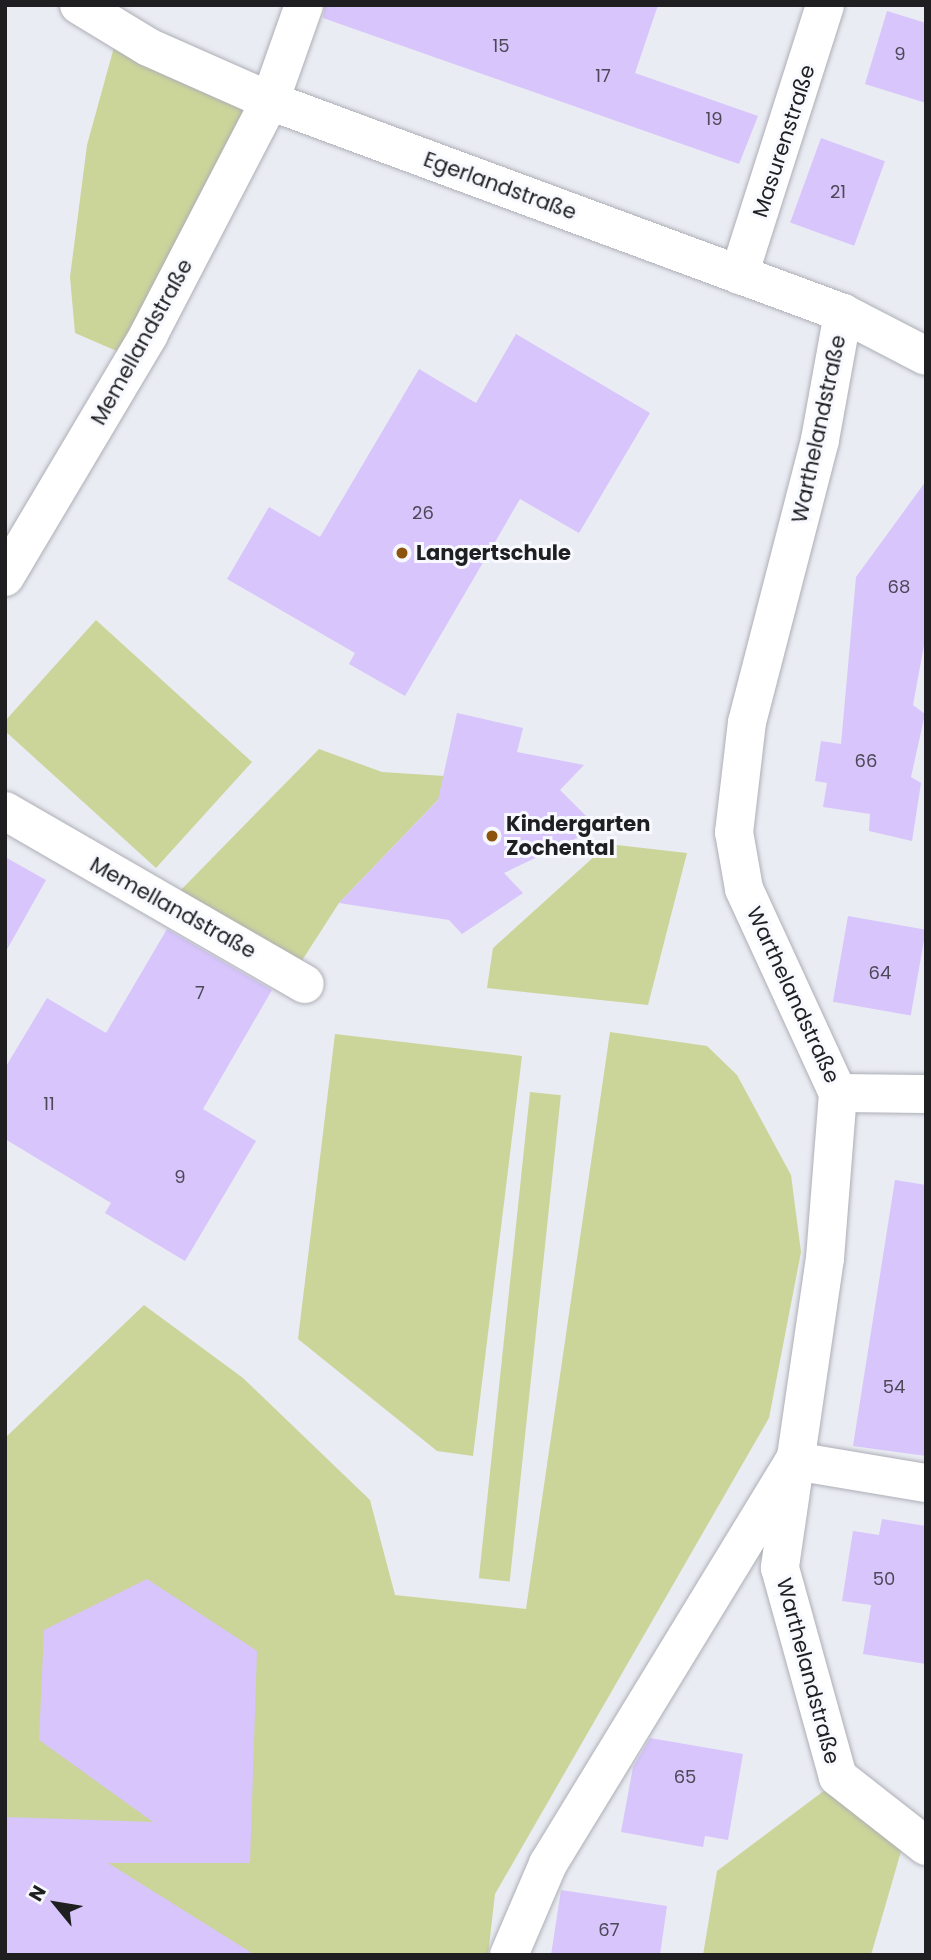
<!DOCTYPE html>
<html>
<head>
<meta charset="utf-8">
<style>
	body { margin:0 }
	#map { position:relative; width:931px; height:1960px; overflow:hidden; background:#eaecf3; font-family:Poppins,sans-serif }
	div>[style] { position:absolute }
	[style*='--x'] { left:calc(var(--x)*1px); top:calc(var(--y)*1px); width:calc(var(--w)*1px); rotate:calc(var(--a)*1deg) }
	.green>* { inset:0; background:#cbd59a; transform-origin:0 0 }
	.building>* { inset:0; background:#d7c5fb; transform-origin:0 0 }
	.roads { filter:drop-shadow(0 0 2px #adaeb6) drop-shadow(0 0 2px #adaeb6) }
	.street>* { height:38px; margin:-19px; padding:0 19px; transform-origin:19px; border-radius:19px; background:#fff }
	.dots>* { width:19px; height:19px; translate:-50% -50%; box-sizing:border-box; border:4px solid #f8f9ff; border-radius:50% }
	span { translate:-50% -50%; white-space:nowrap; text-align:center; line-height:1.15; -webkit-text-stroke:6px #f8f9ff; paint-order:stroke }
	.number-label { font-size:18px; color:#4d4858 }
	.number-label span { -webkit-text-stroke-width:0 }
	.street-label { font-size:21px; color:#1f1f22 }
	.poi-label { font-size:21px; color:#1f1f22; font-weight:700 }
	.left { translate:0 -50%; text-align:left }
	.frame { position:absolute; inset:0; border:7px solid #1f1f22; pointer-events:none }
	.north { position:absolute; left:21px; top:1869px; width:70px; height:70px; -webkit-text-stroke:5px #f8f9ff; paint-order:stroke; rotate:300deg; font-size:19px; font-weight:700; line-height:28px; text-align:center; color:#1f1f22 }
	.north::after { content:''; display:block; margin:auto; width:24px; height:32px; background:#1f1f22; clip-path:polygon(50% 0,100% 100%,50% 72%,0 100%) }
</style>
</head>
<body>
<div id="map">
	<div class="green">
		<div style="clip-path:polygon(119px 29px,270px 101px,135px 359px,75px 333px,70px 277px,87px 145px)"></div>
		<div style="clip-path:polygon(96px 620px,252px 762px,156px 868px,5px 731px,5px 721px)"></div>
		<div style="clip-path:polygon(319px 749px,382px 772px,460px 777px,339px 903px,301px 962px,177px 894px)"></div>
		<div style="clip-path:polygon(608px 844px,687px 853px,648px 1005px,487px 988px,493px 948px)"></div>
		<div style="clip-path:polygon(610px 1032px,707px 1046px,737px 1075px,791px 1175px,801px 1252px,769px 1418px,495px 1894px,488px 1955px,5px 1955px,5px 1438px,144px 1305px,243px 1378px,370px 1500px,395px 1595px,526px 1609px)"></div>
		<div style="clip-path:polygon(335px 1034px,522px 1056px,473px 1456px,437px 1451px,298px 1339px)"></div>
		<div style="left:530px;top:1092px;width:31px;height:489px;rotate:6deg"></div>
		<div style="clip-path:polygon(829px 1787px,902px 1848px,871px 1955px,703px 1955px,717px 1871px)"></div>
	</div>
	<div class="building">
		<div style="clip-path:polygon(325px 5px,658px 5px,635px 73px,758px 116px,739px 164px,323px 18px)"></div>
		<div style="clip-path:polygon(887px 11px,926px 23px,926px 103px,865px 84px)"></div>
		<div style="left:821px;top:138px;width:68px;height:90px;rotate:20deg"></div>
		<div style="clip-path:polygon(516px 334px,650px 413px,579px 533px,520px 499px,405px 696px,349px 664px,355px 653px,227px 579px,269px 507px,320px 537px,419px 369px,476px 403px)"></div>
		<div style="clip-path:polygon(926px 481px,926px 634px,913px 705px,925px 714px,911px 777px,921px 783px,912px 841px,869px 831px,870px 814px,823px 807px,827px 783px,815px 781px,821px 741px,841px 744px,856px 577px)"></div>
		<div style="clip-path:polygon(457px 713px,523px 728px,517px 752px,584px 765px,560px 790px,598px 828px,504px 873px,523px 893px,462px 934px,449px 920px,339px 903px,438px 800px)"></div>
		<div style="clip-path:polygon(5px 857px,46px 880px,5px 953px)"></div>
		<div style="left:848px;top:916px;width:79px;height:87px;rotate:10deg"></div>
		<div style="clip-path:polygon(167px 929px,272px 990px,203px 1109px,256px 1141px,185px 1261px,105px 1213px,111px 1203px,5px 1139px,5px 1068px,47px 998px,106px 1033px)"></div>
		<div style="clip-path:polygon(895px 1180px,926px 1185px,926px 1456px,853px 1446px)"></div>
		<div style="clip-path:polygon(882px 1519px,926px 1526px,926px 1664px,863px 1654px,871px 1605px,842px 1601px,853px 1531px,879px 1535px)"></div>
		<div style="clip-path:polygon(147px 1579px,257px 1651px,250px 1863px,108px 1863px,255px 1955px,5px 1955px,5px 1817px,153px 1822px,39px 1740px,44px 1630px)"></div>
		<div style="clip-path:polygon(650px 1738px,743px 1754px,728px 1840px,705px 1836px,703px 1847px,621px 1832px,633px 1767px)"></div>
		<div style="clip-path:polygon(561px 1890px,667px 1906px,660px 1955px,551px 1955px)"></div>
	</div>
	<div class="roads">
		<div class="street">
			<div style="--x:79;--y:5;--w:81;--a:31.3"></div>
			<div style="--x:148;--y:47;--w:133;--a:23.9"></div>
			<div style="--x:270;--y:101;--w:611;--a:20.3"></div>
			<div style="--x:843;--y:313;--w:93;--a:27.4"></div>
			<div style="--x:739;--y:275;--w:283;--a:-72.3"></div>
			<div style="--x:843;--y:313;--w:129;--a:100.3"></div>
			<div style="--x:820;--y:440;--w:291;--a:104.5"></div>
			<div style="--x:747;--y:722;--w:111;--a:96.7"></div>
			<div style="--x:734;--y:832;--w:58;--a:80"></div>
			<div style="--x:744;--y:889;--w:225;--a:65.3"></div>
			<div style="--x:838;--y:1093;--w:166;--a:94.5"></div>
			<div style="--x:825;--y:1258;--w:313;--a:98.3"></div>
			<div style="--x:780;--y:1568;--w:217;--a:74.5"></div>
			<div style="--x:838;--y:1777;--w:112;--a:38.1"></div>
			<div style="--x:5;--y:577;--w:282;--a:-59.3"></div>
			<div style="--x:149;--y:334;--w:263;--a:-62.6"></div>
			<div style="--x:270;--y:101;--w:102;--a:-70.5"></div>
			<div style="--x:5;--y:811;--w:346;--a:30"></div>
			<div style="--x:838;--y:1093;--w:88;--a:0.7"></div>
			<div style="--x:509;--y:1955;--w:99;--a:-66.8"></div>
			<div style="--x:548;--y:1864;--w:472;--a:-58.6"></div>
			<div style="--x:794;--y:1461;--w:134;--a:9.5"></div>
		</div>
	</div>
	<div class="dots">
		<div style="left:402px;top:553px;background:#8d540d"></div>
		<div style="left:492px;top:836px;background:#8d540d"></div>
	</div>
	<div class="number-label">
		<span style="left:501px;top:46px">15</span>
		<span style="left:900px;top:54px">9</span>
		<span style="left:603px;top:76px">17</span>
		<span style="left:714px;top:119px">19</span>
		<span style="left:838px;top:192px">21</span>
		<span style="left:423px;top:513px">26</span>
		<span style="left:899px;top:587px">68</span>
		<span style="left:866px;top:761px">66</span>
		<span style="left:880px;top:973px">64</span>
		<span style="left:200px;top:993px">7</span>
		<span style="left:49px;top:1104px">11</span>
		<span style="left:180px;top:1177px">9</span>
		<span style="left:894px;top:1387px">54</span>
		<span style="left:884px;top:1579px">50</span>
		<span style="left:685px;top:1777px">65</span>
		<span style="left:609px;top:1930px">67</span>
	</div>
	<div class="street-label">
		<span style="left:784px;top:141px;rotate:-72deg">Masurenstraße</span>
		<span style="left:500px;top:186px;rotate:20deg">Egerlandstraße</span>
		<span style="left:142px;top:342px;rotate:-61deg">Memellandstraße</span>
		<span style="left:819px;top:429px;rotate:-78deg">Warthelandstraße</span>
		<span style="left:173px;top:908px;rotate:29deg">Memellandstraße</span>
		<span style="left:793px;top:995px;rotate:65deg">Warthelandstraße</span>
		<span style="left:808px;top:1671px;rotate:75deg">Warthelandstraße</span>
	</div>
	<div class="poi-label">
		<span class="left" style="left:416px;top:553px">Langertschule</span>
		<span class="left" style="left:506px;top:836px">Kindergarten<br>Zochental</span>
	</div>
	<div class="frame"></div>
	<div class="north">N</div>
</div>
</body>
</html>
